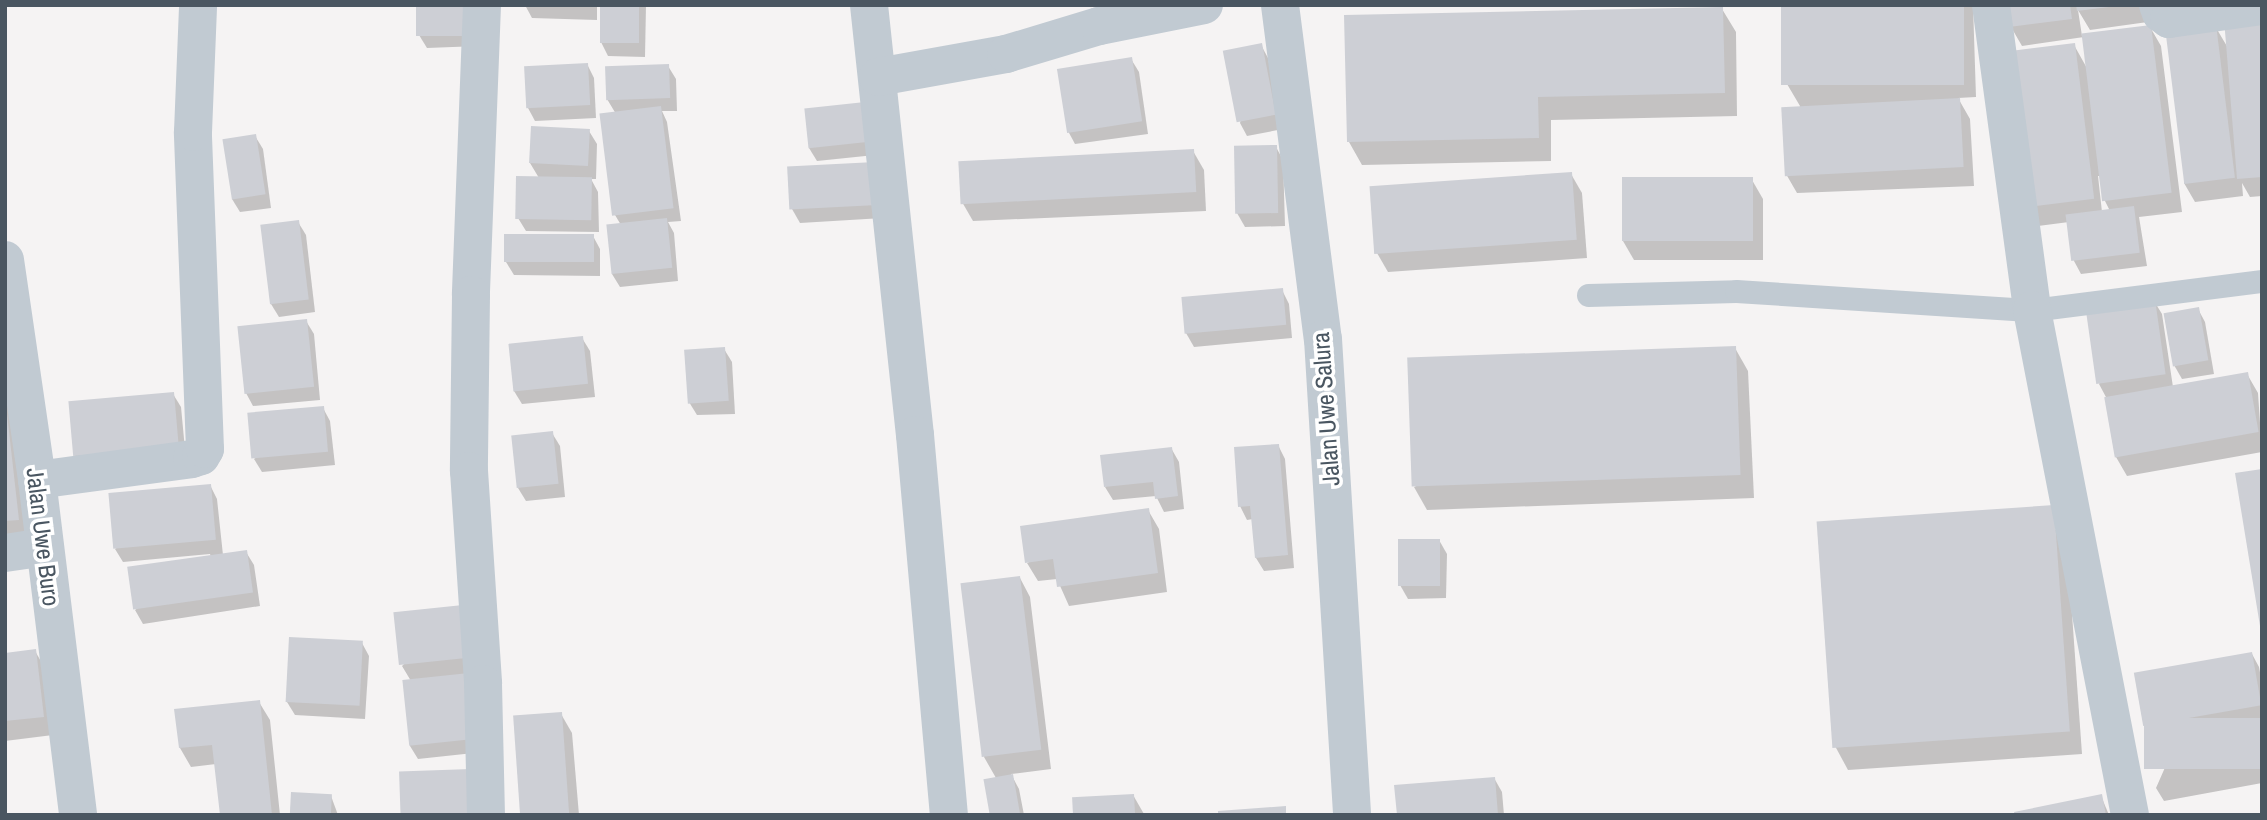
<!DOCTYPE html>
<html>
<head>
<meta charset="utf-8">
<style>
	body { margin:0 }
	#map { position:relative; width:2267px; height:820px; overflow:hidden; background:#f5f3f3; font-family:"Archivo Narrow",sans-serif }
	div>[style] { position:absolute }
	[style*='--x'] { left:calc(var(--x)*1px); top:calc(var(--y)*1px); width:calc(var(--w)*1px); rotate:calc(var(--a)*1deg) }
	.shadow>* { inset:0; background:#0003 }
	.building>* { inset:0; background:#cdcfd5; transform-origin:0 0 }
	.lane>* { height:23px; margin:-11.5px; padding:0 11.5px; transform-origin:11.5px; border-radius:11.5px; background:#c1cad2 }
	.street>* { height:38px; margin:-19px; padding:0 19px; transform-origin:19px; border-radius:19px; background:#c1cad2 }
	span { translate:-50% -50%; white-space:nowrap; text-align:center; line-height:1.15; -webkit-text-stroke:7px #fff; paint-order:stroke }
	.street-label { font-size:24px; color:#4a5661 }
	.frame { position:absolute; inset:0; border:7px solid #4a5661; pointer-events:none }
</style>
</head>
<body>
<div id="map">
	<div class="shadow">
		<div style="clip-path:polygon(478px 5px,479px 46px,427px 48px,419px 35px)"></div>
		<div style="clip-path:polygon(525px 5px,597px 5px,597px 20px,532px 18px)"></div>
		<div style="clip-path:polygon(602px 5px,646px 5px,645px 57px,608px 56px,601px 42px)"></div>
		<div style="clip-path:polygon(1783px 5px,1973px 5px,1976px 97px,1958px 98px,1970px 119px,1974px 186px,1797px 193px,1786px 174px,1800px 106px,1787px 84px)"></div>
		<div style="clip-path:polygon(evenodd,2008px 5px,2153px 5px,2155px 21px,2090px 30px,2078px 10px,2082px 36px,2150px 27px,2161px 46px,2182px 212px,2139px 217px,2147px 266px,2081px 274px,2074px 261px,2069px 222px,2038px 226px,2027px 207px,2074px 45px,2088px 70px,2084px 37px,2022px 46px,2011px 27px,2008px 5px,2098px 176px,2102px 176px,2105px 201px,2110px 211px,2102px 212px,2098px 176px)"></div>
		<div style="clip-path:polygon(1722px 9px,1736px 32px,1737px 116px,1551px 120px,1551px 161px,1362px 165px,1349px 142px)"></div>
		<div style="clip-path:polygon(2262px 18px,2262px 196px,2250px 197px,2242px 183px,2243px 196px,2195px 202px,2184px 183px,2215px 26px,2228px 48px)"></div>
		<div style="clip-path:polygon(1261px 45px,1268px 58px,1283px 129px,1247px 136px,1240px 123px)"></div>
		<div style="clip-path:polygon(1131px 59px,1139px 72px,1148px 134px,1075px 144px,1068px 131px,1059px 70px)"></div>
		<div style="clip-path:polygon(587px 64px,594px 78px,596px 118px,535px 121px,528px 108px)"></div>
		<div style="clip-path:polygon(668px 66px,676px 79px,677px 111px,662px 111px,667px 122px,681px 221px,668px 222px,674px 233px,678px 281px,620px 287px,612px 274px,621px 225px,615px 215px,616px 114px,607px 99px)"></div>
		<div style="clip-path:polygon(871px 117px,875px 155px,817px 161px,809px 148px)"></div>
		<div style="clip-path:polygon(589px 131px,597px 144px,596px 179px,591px 179px,598px 192px,599px 232px,526px 231px,518px 218px,539px 178px,530px 163px)"></div>
		<div style="clip-path:polygon(255px 136px,263px 149px,271px 208px,240px 212px,232px 199px)"></div>
		<div style="clip-path:polygon(1276px 147px,1283px 160px,1285px 226px,1245px 227px,1237px 213px)"></div>
		<div style="clip-path:polygon(1193px 151px,1204px 170px,1206px 211px,973px 221px,962px 202px)"></div>
		<div style="clip-path:polygon(874px 164px,883px 218px,800px 223px,792px 209px)"></div>
		<div style="clip-path:polygon(1571px 174px,1582px 193px,1587px 258px,1388px 272px,1377px 253px)"></div>
		<div style="clip-path:polygon(1752px 180px,1763px 199px,1763px 260px,1634px 260px,1623px 241px)"></div>
		<div style="clip-path:polygon(298px 222px,306px 235px,315px 312px,279px 317px,271px 304px)"></div>
		<div style="clip-path:polygon(593px 236px,600px 249px,600px 276px,514px 275px,506px 262px)"></div>
		<div style="clip-path:polygon(1282px 290px,1289px 304px,1292px 338px,1194px 347px,1186px 333px)"></div>
		<div style="clip-path:polygon(2154px 301px,2162px 314px,2173px 387px,2247px 374px,2258px 393px,2262px 452px,2127px 476px,2116px 457px,2107px 399px,2099px 384px)"></div>
		<div style="clip-path:polygon(2198px 309px,2205px 322px,2214px 374px,2182px 379px,2174px 365px)"></div>
		<div style="clip-path:polygon(306px 321px,314px 334px,320px 400px,253px 406px,246px 393px)"></div>
		<div style="clip-path:polygon(582px 338px,590px 351px,595px 397px,522px 404px,514px 391px)"></div>
		<div style="clip-path:polygon(1735px 348px,1748px 371px,1754px 498px,1427px 510px,1414px 487px)"></div>
		<div style="clip-path:polygon(724px 349px,732px 362px,735px 414px,697px 415px,689px 402px)"></div>
		<div style="clip-path:polygon(5px 383px,28px 539px,5px 541px)"></div>
		<div style="clip-path:polygon(173px 394px,181px 407px,186px 460px,74px 456px)"></div>
		<div style="clip-path:polygon(323px 408px,330px 421px,335px 465px,262px 472px,254px 459px)"></div>
		<div style="clip-path:polygon(552px 433px,560px 446px,565px 497px,526px 501px,518px 488px)"></div>
		<div style="clip-path:polygon(1278px 445px,1285px 459px,1294px 568px,1264px 571px,1256px 558px,1253px 519px,1247px 520px,1240px 506px)"></div>
		<div style="clip-path:polygon(1171px 448px,1179px 462px,1184px 509px,1164px 512px,1156px 496px,1113px 500px,1105px 487px)"></div>
		<div style="clip-path:polygon(210px 485px,217px 499px,223px 555px,246px 552px,254px 565px,260px 606px,143px 624px,135px 610px,211px 557px,210px 554px,123px 562px,115px 549px)"></div>
		<div style="clip-path:polygon(1148px 510px,1159px 529px,1167px 592px,1069px 606px,1057px 579px,1038px 581px,1027px 563px)"></div>
		<div style="clip-path:polygon(1819px 523px,2066px 530px,2082px 754px,1848px 770px,1835px 746px)"></div>
		<div style="clip-path:polygon(1439px 540px,1447px 554px,1446px 598px,1408px 599px,1400px 585px)"></div>
		<div style="clip-path:polygon(1020px 578px,1030px 597px,1051px 769px,1011px 774px,1019px 789px,1024px 815px,991px 815px,996px 778px,984px 757px)"></div>
		<div style="clip-path:polygon(462px 607px,483px 752px,418px 759px,410px 746px,411px 681px,402px 666px)"></div>
		<div style="clip-path:polygon(362px 643px,369px 656px,365px 719px,295px 715px,287px 702px)"></div>
		<div style="clip-path:polygon(35px 651px,46px 670px,53px 735px,5px 741px,5px 654px)"></div>
		<div style="clip-path:polygon(2252px 654px,2259px 667px,2262px 683px,2262px 783px,2164px 801px,2156px 788px,2181px 731px,2152px 736px,2144px 723px)"></div>
		<div style="clip-path:polygon(259px 702px,270px 720px,280px 815px,221px 815px,216px 764px,191px 767px,180px 748px,176px 711px)"></div>
		<div style="clip-path:polygon(561px 714px,572px 733px,579px 815px,523px 815px)"></div>
		<div style="clip-path:polygon(1494px 778px,1502px 792px,1504px 815px,1399px 815px)"></div>
		<div style="clip-path:polygon(1133px 795px,1144px 814px,1075px 815px)"></div>
		<div style="clip-path:polygon(331px 796px,338px 815px,292px 815px)"></div>
		<div style="clip-path:polygon(2101px 796px,2109px 815px,2017px 815px)"></div>
	</div>
	<div class="building">
		<div style="left:416px;top:5px;width:56px;height:31px"></div>
		<div style="left:600px;top:5px;width:39px;height:38px"></div>
		<div style="left:1781px;top:5px;width:183px;height:80px"></div>
		<div style="clip-path:polygon(2006px 5px,2070px 5px,2072px 19px,2009px 27px)"></div>
		<div style="clip-path:polygon(2076px 5px,2109px 5px,2109px 7px,2077px 11px)"></div>
		<div style="clip-path:polygon(1723px 7px,1725px 93px,1538px 97px,1539px 138px,1347px 142px,1344px 15px)"></div>
		<div style="clip-path:polygon(2262px 17px,2262px 177px,2237px 179px,2224px 19px)"></div>
		<div style="left:2216px;top:24px;width:155px;height:51px;rotate:83deg"></div>
		<div style="left:2151px;top:25px;width:169px;height:70px;rotate:83deg"></div>
		<div style="left:1262px;top:43px;width:73px;height:40px;rotate:79deg"></div>
		<div style="left:2075px;top:43px;width:157px;height:69px;rotate:83deg"></div>
		<div style="left:1132px;top:57px;width:65px;height:76px;rotate:81deg"></div>
		<div style="left:588px;top:63px;width:42px;height:64px;rotate:87deg"></div>
		<div style="left:669px;top:64px;width:34px;height:64px;rotate:88deg"></div>
		<div style="left:1960px;top:98px;width:69px;height:179px;rotate:87deg"></div>
		<div style="left:865px;top:102px;width:40px;height:61px;rotate:84deg"></div>
		<div style="left:661px;top:106px;width:103px;height:62px;rotate:83deg"></div>
		<div style="left:531px;top:126px;width:59px;height:37px;rotate:3deg"></div>
		<div style="left:256px;top:134px;width:61px;height:34px;rotate:81deg"></div>
		<div style="left:1277px;top:145px;width:68px;height:43px;rotate:89deg"></div>
		<div style="left:1194px;top:149px;width:43px;height:236px;rotate:87deg"></div>
		<div style="left:875px;top:162px;width:43px;height:88px;rotate:87deg"></div>
		<div style="left:1572px;top:172px;width:68px;height:203px;rotate:86deg"></div>
		<div style="left:516px;top:176px;width:76px;height:43px;rotate:1deg"></div>
		<div style="left:1622px;top:177px;width:131px;height:64px"></div>
		<div style="left:2134px;top:206px;width:47px;height:69px;rotate:83deg"></div>
		<div style="left:667px;top:218px;width:50px;height:61px;rotate:84deg"></div>
		<div style="left:299px;top:220px;width:80px;height:39px;rotate:83deg"></div>
		<div style="left:504px;top:234px;width:90px;height:28px"></div>
		<div style="left:1283px;top:288px;width:37px;height:102px;rotate:85deg"></div>
		<div style="left:2155px;top:299px;width:76px;height:70px;rotate:82deg"></div>
		<div style="left:2199px;top:307px;width:54px;height:36px;rotate:80deg"></div>
		<div style="left:307px;top:319px;width:68px;height:70px;rotate:84deg"></div>
		<div style="left:583px;top:336px;width:48px;height:75px;rotate:84deg"></div>
		<div style="left:1736px;top:346px;width:129px;height:329px;rotate:88deg"></div>
		<div style="left:725px;top:347px;width:54px;height:41px;rotate:86deg"></div>
		<div style="left:2248px;top:372px;width:61px;height:146px;rotate:80deg"></div>
		<div style="left:174px;top:392px;width:55px;height:106px;rotate:85deg"></div>
		<div style="clip-path:polygon(5px 396px,19px 520px,5px 521px)"></div>
		<div style="left:324px;top:406px;width:46px;height:77px;rotate:85deg"></div>
		<div style="left:553px;top:431px;width:53px;height:42px;rotate:84deg"></div>
		<div style="clip-path:polygon(1279px 444px,1288px 555px,1255px 558px,1250px 506px,1238px 507px,1234px 447px)"></div>
		<div style="clip-path:polygon(1172px 447px,1178px 496px,1155px 499px,1153px 482px,1104px 487px,1100px 455px)"></div>
		<div style="clip-path:polygon(2262px 469px,2262px 626px,2260px 626px,2235px 473px)"></div>
		<div style="left:211px;top:484px;width:56px;height:103px;rotate:85deg"></div>
		<div style="left:2054px;top:505px;width:227px;height:238px;rotate:86deg"></div>
		<div style="clip-path:polygon(1149px 508px,1158px 573px,1057px 587px,1053px 559px,1025px 563px,1020px 526px)"></div>
		<div style="left:1398px;top:539px;width:42px;height:47px"></div>
		<div style="left:247px;top:550px;width:43px;height:121px;rotate:82deg"></div>
		<div style="left:1020px;top:576px;width:175px;height:60px;rotate:83deg"></div>
		<div style="left:463px;top:605px;width:53px;height:70px;rotate:84deg"></div>
		<div style="left:289px;top:637px;width:74px;height:65px;rotate:3deg"></div>
		<div style="clip-path:polygon(36px 649px,44px 717px,5px 721px,5px 653px)"></div>
		<div style="left:2252px;top:652px;width:54px;height:120px;rotate:80deg"></div>
		<div style="left:469px;top:673px;width:66px;height:67px;rotate:84deg"></div>
		<div style="clip-path:polygon(260px 700px,272px 815px,220px 815px,212px 745px,179px 748px,174px 709px)"></div>
		<div style="left:562px;top:712px;width:103px;height:49px;rotate:86deg"></div>
		<div style="left:2262px;top:718px;width:51px;height:118px;rotate:90deg"></div>
		<div style="left:471px;top:769px;width:46px;height:72px;rotate:88deg"></div>
		<div style="left:1013px;top:774px;width:42px;height:30px;rotate:80deg"></div>
		<div style="clip-path:polygon(1495px 777px,1498px 815px,1397px 815px,1394px 785px)"></div>
		<div style="left:291px;top:792px;width:41px;height:23px;rotate:3deg"></div>
		<div style="left:1134px;top:794px;width:21px;height:62px;rotate:87deg"></div>
		<div style="clip-path:polygon(2102px 794px,2106px 815px,2015px 815px,2014px 812px)"></div>
		<div style="clip-path:polygon(1286px 806px,1286px 815px,1218px 815px,1218px 811px)"></div>
	</div>
	<div class="lane">
		<div style="--x:1588;--y:295;--w:148;--a:-1.5"></div>
		<div style="--x:1736;--y:291;--w:297;--a:3.7"></div>
		<div style="--x:2032;--y:310;--w:232;--a:-7.2"></div>
	</div>
	<div class="street">
		<div style="--x:482;--y:5;--w:290;--a:92.2"></div>
		<div style="--x:471;--y:295;--w:176;--a:90.7"></div>
		<div style="--x:469;--y:471;--w:213;--a:86.2"></div>
		<div style="--x:483;--y:684;--w:131;--a:88.7"></div>
		<div style="--x:869;--y:5;--w:432;--a:83.9"></div>
		<div style="--x:915;--y:435;--w:382;--a:84.9"></div>
		<div style="--x:1280;--y:5;--w:337;--a:82.7"></div>
		<div style="--x:1323;--y:339;--w:477;--a:86.5"></div>
		<div style="--x:1991;--y:5;--w:308;--a:82.3"></div>
		<div style="--x:2032;--y:310;--w:514;--a:79.02"></div>
		<div style="--x:2158;--y:5;--w:9;--a:69"></div>
		<div style="--x:2161;--y:13;--w:10;--a:37"></div>
		<div style="--x:2169;--y:19;--w:94;--a:-8"></div>
		<div style="--x:878;--y:77;--w:130;--a:-10.2"></div>
		<div style="--x:1006;--y:54;--w:97;--a:-16.8"></div>
		<div style="--x:1099;--y:26;--w:107;--a:-11.3"></div>
		<div style="--x:5;--y:260;--w:222;--a:81.7"></div>
		<div style="--x:37;--y:480;--w:337;--a:83"></div>
		<div style="--x:37;--y:480;--w:156;--a:-7.7"></div>
		<div style="--x:192;--y:459;--w:9;--a:-18"></div>
		<div style="--x:201;--y:456;--w:8;--a:-60"></div>
		<div style="--x:205;--y:449;--w:317;--a:-92.2"></div>
		<div style="--x:193;--y:132;--w:127;--a:-87.7"></div>
		<div style="--x:5;--y:553;--w:40;--a:-8.5"></div>
	</div>
	<div class="street-label">
		<span style="left:1326px;top:409px;rotate:-94deg">Jalan Uwe Salura</span>
		<span style="left:43px;top:537px;rotate:83deg">Jalan Uwe Buro</span>
	</div>
	<div class="frame"></div>
</div>
</body>
</html>
